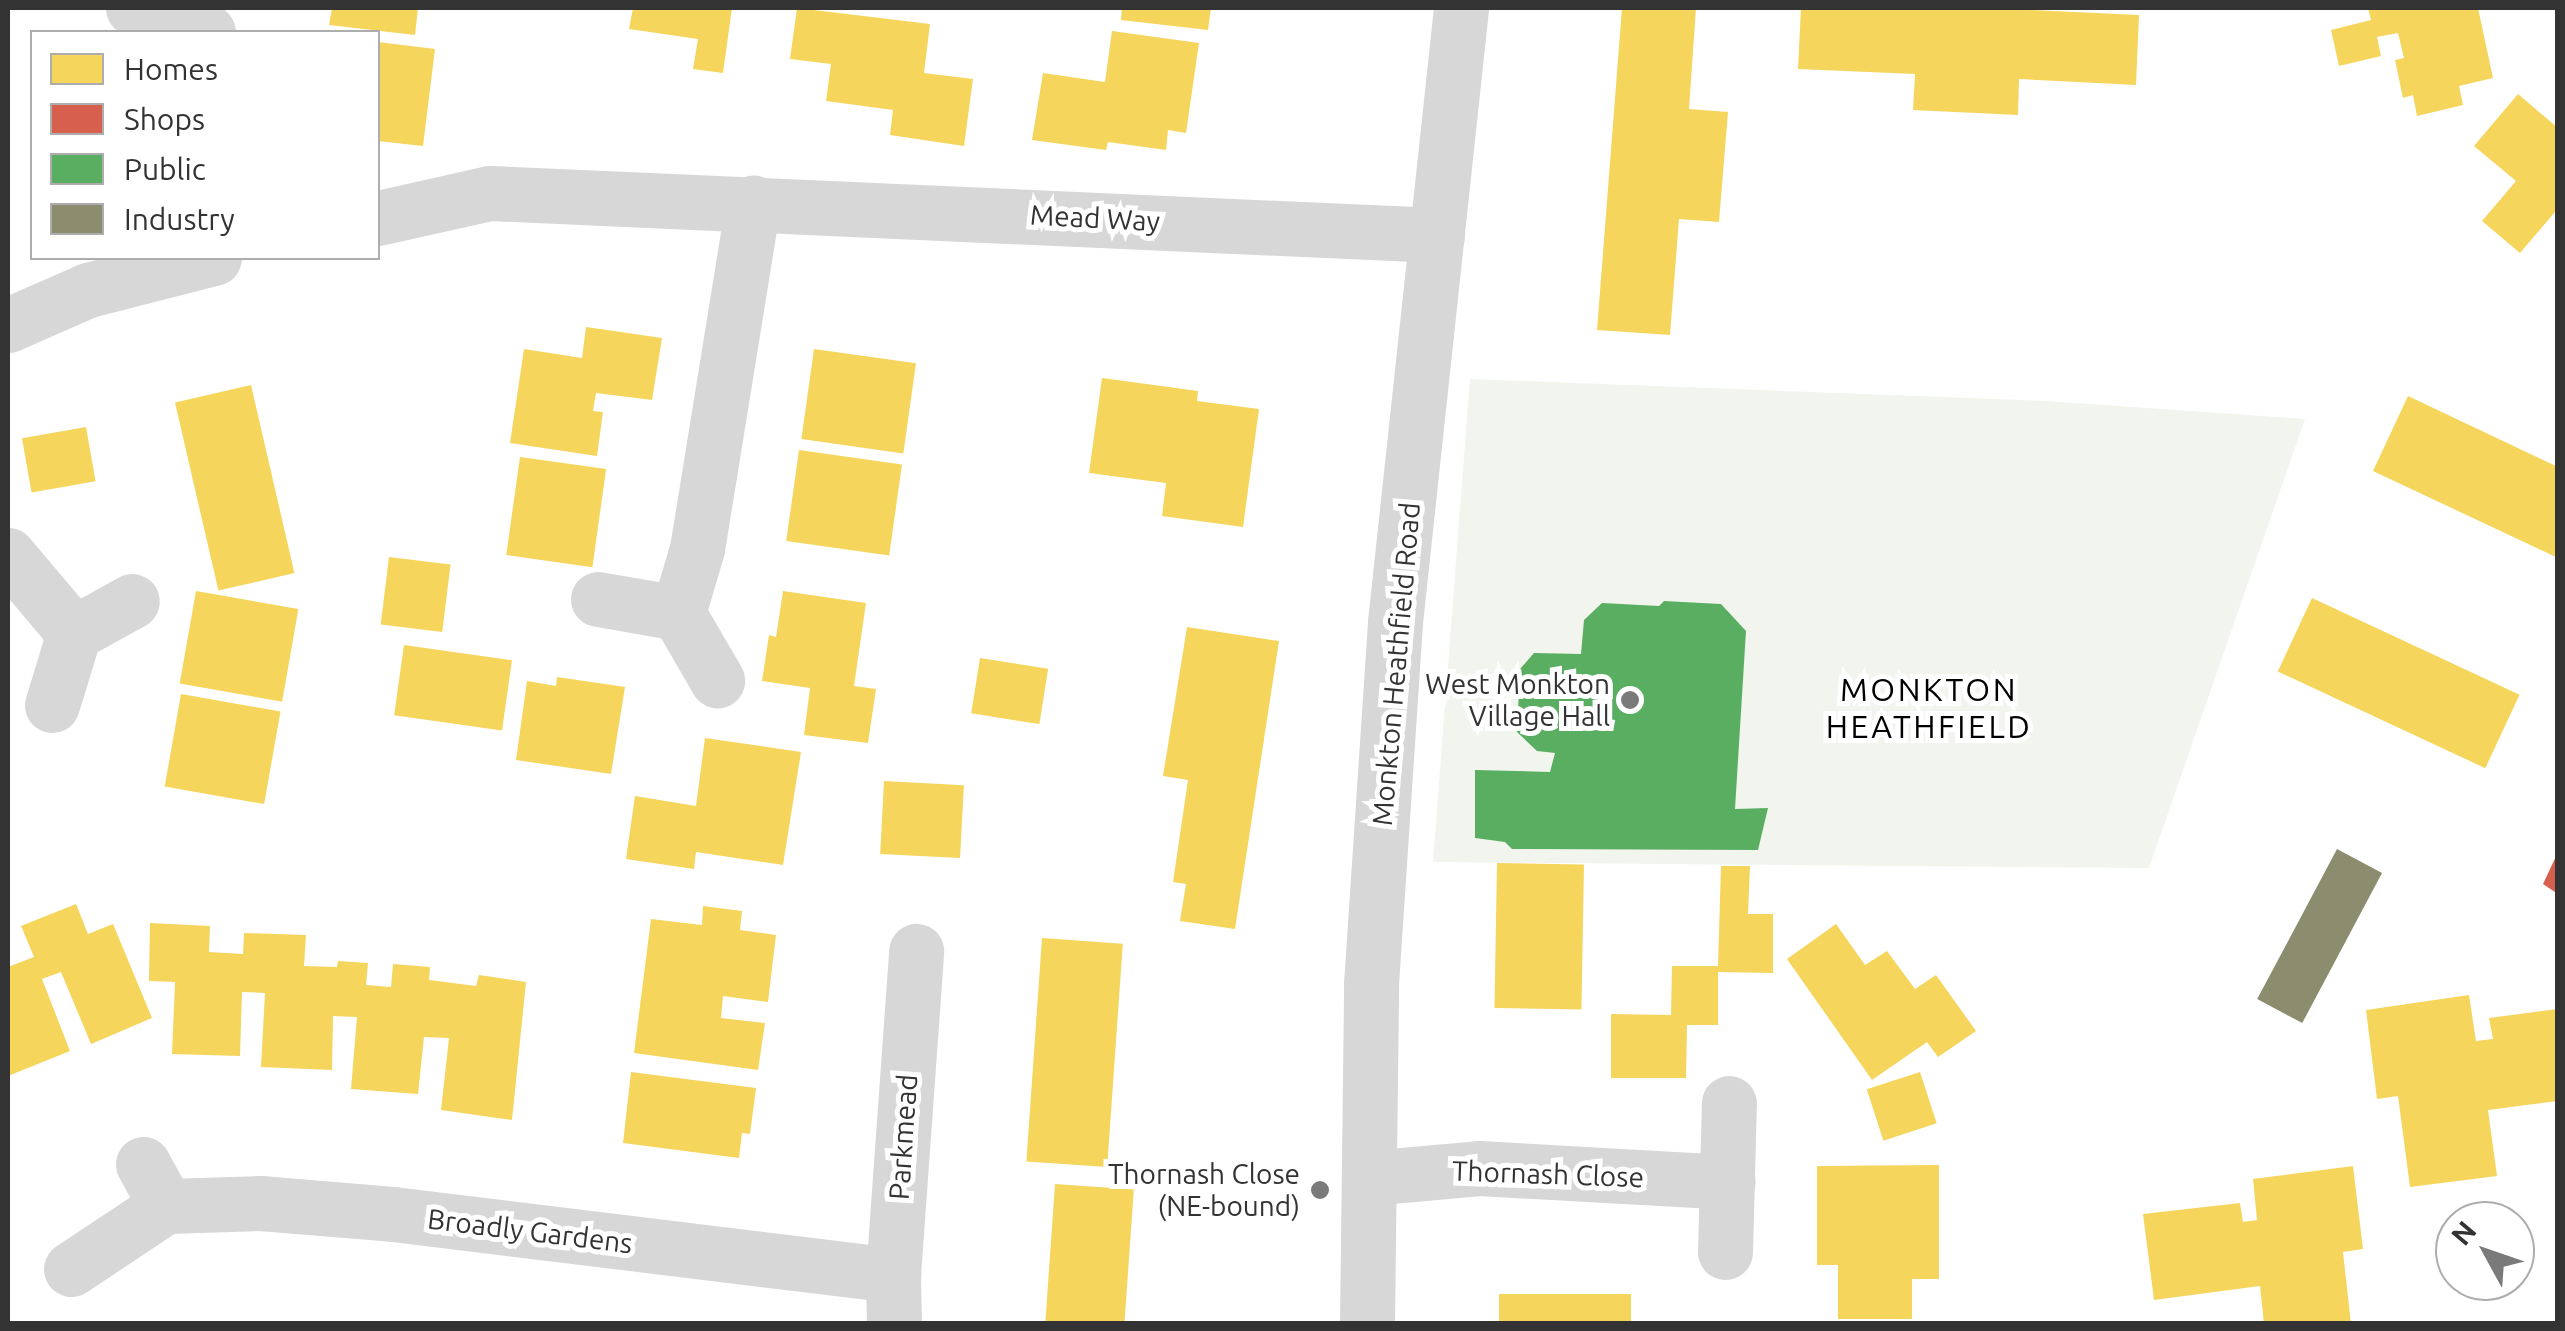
<!DOCTYPE html>
<html>
<head>
<meta charset="utf-8">
<style>
	body { margin:0 }
	#map { position:relative; width:2565px; height:1331px; overflow:hidden; background:#fff; font-family:Ubuntu,sans-serif }
	div>[style] { position:absolute }
	[style*='--x'] { left:calc(var(--x)*1px); top:calc(var(--y)*1px); width:calc(var(--w)*1px); rotate:calc(var(--a)*1deg) }
	.green>* { inset:0; background:#f1f5ed }
	.homes>* { inset:0; background:#f6d55c; transform-origin:0 0 }
	.shops>* { inset:0; background:#d6604d }
	.public>* { inset:0; background:#5aae61 }
	.industry>* { inset:0; background:#8c8c6e; transform-origin:0 0 }
	.minor>* { height:55px; margin:-27.5px; padding:0 27.5px; transform-origin:27.5px; border-radius:27.5px; background:#d7d7d7 }
	.tertiary>* { height:55px; margin:-27.5px; padding:0 27.5px; transform-origin:27.5px; border-radius:27.5px; background:#d7d7d7 }
	.dots>* { width:28px; height:28px; translate:-50% -50%; box-sizing:border-box; border:5px solid #fff; border-radius:50% }
	span { translate:-50% -50%; white-space:nowrap; text-align:center; line-height:1.15; -webkit-text-stroke:10px #fff; paint-order:stroke }
	.street-label { font-size:28px; color:#333 }
	.poi-label { font-size:28px; color:#333 }
	.right { translate:-100% -50%; text-align:right }
	.quarter-label { font-size:32px; color:#000; letter-spacing:2.5px }
	.frame { position:absolute; inset:0; border:10px solid #333; pointer-events:none }
	.legend { position:absolute; left:30px; top:30px; width:350px; height:230px; box-sizing:border-box; background:#fff; border:2px solid #adadad; margin:0; padding:12px 18px; list-style:none; font-size:30px; color:#333 }
	.legend li { display:flex; align-items:center; gap:20px; height:50px }
	.legend b { width:50px; border:2px solid #adadad }
	.north { position:absolute; left:2435px; top:1201px; width:100px; height:100px; box-sizing:border-box; background:#fff; border:2px solid #adadad; border-radius:50%; rotate:310deg; font-size:28px; font-weight:700; line-height:40px; text-align:center; color:#333 }
	.north::after { content:''; display:block; margin:auto; width:35px; height:45px; background:#7a7a7a; clip-path:polygon(50% 0,100% 100%,50% 72%,0 100%) }
</style>
</head>
<body>
<div id="map">
	<div class="green">
		<div style="clip-path:polygon(1470px 379px,2046px 401px,2305px 419px,2149px 868px,1433px 862px)"></div>
	</div>
	<div class="homes">
		<div style="clip-path:polygon(332px 8px,418px 8px,415px 35px,329px 25px)"></div>
		<div style="clip-path:polygon(633px 8px,732px 8px,723px 73px,693px 69px,698px 39px,629px 29px)"></div>
		<div style="clip-path:polygon(797px 8px,930px 24px,924px 73px,973px 79px,964px 146px,890px 135px,893px 110px,826px 101px,831px 64px,790px 59px)"></div>
		<div style="clip-path:polygon(1122px 8px,1211px 8px,1208px 30px,1121px 20px)"></div>
		<div style="clip-path:polygon(1622px 8px,1696px 8px,1689px 109px,1728px 112px,1719px 222px,1679px 219px,1670px 335px,1597px 330px)"></div>
		<div style="clip-path:polygon(1801px 8px,1986px 8px,2139px 15px,2136px 85px,2019px 79px,2018px 115px,1913px 110px,1915px 74px,1798px 69px)"></div>
		<div style="clip-path:polygon(2368px 8px,2478px 8px,2493px 78px,2459px 86px,2463px 105px,2417px 116px,2413px 95px,2403px 98px,2395px 60px,2404px 58px,2398px 33px,2377px 37px,2381px 56px,2339px 66px,2331px 30px,2371px 20px)"></div>
		<div style="clip-path:polygon(1112px 31px,1199px 43px,1186px 133px,1168px 130px,1166px 150px,1108px 142px,1106px 150px,1032px 140px,1043px 73px,1105px 82px)"></div>
		<div style="clip-path:polygon(378px 42px,435px 49px,423px 146px,378px 141px)"></div>
		<div style="clip-path:polygon(2518px 94px,2558px 128px,2558px 214px,2555px 212px,2520px 253px,2482px 221px,2516px 181px,2474px 146px)"></div>
		<div style="clip-path:polygon(586px 327px,662px 338px,652px 400px,596px 393px,593px 411px,603px 412px,597px 456px,510px 443px,524px 349px,582px 358px)"></div>
		<div style="left:814px;top:349px;width:103px;height:91px;rotate:8deg"></div>
		<div style="clip-path:polygon(1102px 378px,1198px 391px,1197px 401px,1259px 409px,1243px 527px,1162px 516px,1166px 483px,1089px 473px)"></div>
		<div style="left:251px;top:385px;width:193px;height:78px;rotate:77deg"></div>
		<div style="clip-path:polygon(2408px 396px,2558px 467px,2558px 558px,2373px 471px)"></div>
		<div style="left:86px;top:427px;width:55px;height:65px;rotate:80deg"></div>
		<div style="left:799px;top:450px;width:104px;height:92px;rotate:8deg"></div>
		<div style="left:520px;top:457px;width:87px;height:99px;rotate:8deg"></div>
		<div style="left:389px;top:557px;width:62px;height:68px;rotate:7deg"></div>
		<div style="left:196px;top:591px;width:104px;height:94px;rotate:10deg"></div>
		<div style="clip-path:polygon(783px 591px,866px 603px,854px 686px,876px 689px,868px 743px,804px 735px,810px 688px,762px 681px,769px 635px,776px 637px)"></div>
		<div style="left:2312px;top:598px;width:229px;height:81px;rotate:25deg"></div>
		<div style="clip-path:polygon(1187px 627px,1279px 641px,1235px 929px,1180px 921px,1186px 884px,1173px 882px,1188px 780px,1163px 776px)"></div>
		<div style="left:404px;top:645px;width:109px;height:71px;rotate:8deg"></div>
		<div style="left:980px;top:658px;width:69px;height:56px;rotate:9deg"></div>
		<div style="clip-path:polygon(557px 677px,625px 687px,611px 774px,516px 760px,527px 681px,556px 686px)"></div>
		<div style="left:181px;top:694px;width:101px;height:94px;rotate:10deg"></div>
		<div style="clip-path:polygon(705px 738px,801px 752px,783px 865px,696px 852px,694px 869px,626px 859px,635px 796px,696px 806px)"></div>
		<div style="left:884px;top:781px;width:80px;height:73px;rotate:3deg"></div>
		<div style="left:1497px;top:863px;width:87px;height:145px;rotate:1deg"></div>
		<div style="clip-path:polygon(1721px 866px,1750px 866px,1748px 914px,1773px 914px,1773px 973px,1718px 972px,1718px 1025px,1687px 1025px,1686px 1078px,1611px 1078px,1611px 1014px,1671px 1015px,1672px 966px,1718px 966px)"></div>
		<div style="clip-path:polygon(76px 904px,88px 934px,113px 924px,152px 1018px,91px 1044px,61px 972px,42px 979px,70px 1051px,8px 1076px,8px 967px,34px 957px,21px 926px)"></div>
		<div style="clip-path:polygon(703px 906px,742px 911px,740px 930px,776px 935px,768px 1002px,723px 996px,721px 1018px,765px 1023px,758px 1070px,634px 1053px,651px 919px,702px 925px)"></div>
		<div style="clip-path:polygon(150px 923px,210px 926px,209px 952px,243px 954px,244px 933px,306px 935px,304px 966px,337px 967px,338px 961px,368px 963px,366px 985px,391px 987px,393px 964px,430px 967px,429px 980px,476px 986px,479px 975px,526px 982px,512px 1120px,441px 1110px,449px 1038px,424px 1037px,418px 1094px,351px 1089px,357px 1017px,333px 1016px,332px 1070px,261px 1067px,265px 993px,242px 992px,240px 1056px,172px 1054px,175px 982px,149px 981px)"></div>
		<div style="clip-path:polygon(1836px 924px,1865px 965px,1887px 951px,1915px 989px,1936px 975px,1976px 1031px,1938px 1057px,1927px 1042px,1872px 1080px,1787px 959px)"></div>
		<div style="left:1042px;top:938px;width:81px;height:224px;rotate:4deg"></div>
		<div style="clip-path:polygon(2469px 995px,2476px 1041px,2493px 1039px,2489px 1018px,2558px 1009px,2558px 1101px,2488px 1110px,2497px 1176px,2410px 1187px,2398px 1096px,2377px 1099px,2366px 1010px)"></div>
		<div style="clip-path:polygon(631px 1072px,756px 1088px,750px 1134px,742px 1133px,739px 1158px,623px 1143px)"></div>
		<div style="left:1920px;top:1072px;width:54px;height:56px;rotate:72deg"></div>
		<div style="clip-path:polygon(1939px 1165px,1939px 1279px,1912px 1279px,1912px 1319px,1838px 1319px,1838px 1265px,1817px 1265px,1817px 1166px)"></div>
		<div style="clip-path:polygon(2353px 1166px,2363px 1249px,2343px 1252px,2351px 1324px,2264px 1324px,2260px 1286px,2154px 1300px,2143px 1214px,2240px 1203px,2243px 1222px,2257px 1220px,2253px 1179px)"></div>
		<div style="left:1055px;top:1184px;width:79px;height:140px;rotate:4deg"></div>
		<div style="left:1631px;top:1294px;width:30px;height:132px;rotate:90deg"></div>
	</div>
	<div class="shops">
		<div style="clip-path:polygon(2558px 852px,2558px 894px,2543px 884px)"></div>
	</div>
	<div class="public">
		<div style="clip-path:polygon(1664px 601px,1721px 604px,1746px 631px,1735px 809px,1768px 808px,1758px 850px,1512px 849px,1505px 842px,1475px 838px,1475px 770px,1550px 772px,1555px 753px,1537px 751px,1517px 732px,1520px 669px,1534px 653px,1581px 654px,1584px 620px,1602px 603px,1659px 606px)"></div>
	</div>
	<div class="industry">
		<div style="left:2337px;top:849px;width:51px;height:170px;rotate:28deg"></div>
	</div>
	<div class="minor">
		<div style="--x:133;--y:8;--w:60;--a:11.5"></div>
		<div style="--x:192;--y:20;--w:20;--a:37"></div>
		<div style="--x:378;--y:218;--w:115;--a:-12.6"></div>
		<div style="--x:490;--y:193;--w:948;--a:2.54"></div>
		<div style="--x:8;--y:325;--w:87;--a:-23.6"></div>
		<div style="--x:88;--y:290;--w:130;--a:-14.3"></div>
		<div style="--x:8;--y:555;--w:102;--a:49.8"></div>
		<div style="--x:598;--y:599;--w:81;--a:9.9"></div>
		<div style="--x:678;--y:613;--w:78;--a:59.8"></div>
		<div style="--x:678;--y:613;--w:67;--a:-73.5"></div>
		<div style="--x:697;--y:549;--w:351;--a:-80.8"></div>
		<div style="--x:52;--y:705;--w:75;--a:-73"></div>
		<div style="--x:74;--y:633;--w:66;--a:-28.9"></div>
		<div style="--x:143;--y:1164;--w:48;--a:61.3"></div>
		<div style="--x:1369;--y:1178;--w:110;--a:-5.2"></div>
		<div style="--x:1479;--y:1168;--w:249;--a:3.2"></div>
		<div style="--x:1725;--y:1252;--w:149;--a:-88.5"></div>
		<div style="--x:71;--y:1269;--w:114;--a:-33.6"></div>
		<div style="--x:166;--y:1206;--w:94;--a:-1.8"></div>
		<div style="--x:260;--y:1203;--w:133;--a:4.7"></div>
		<div style="--x:393;--y:1214;--w:504;--a:6.96"></div>
		<div style="--x:894;--y:1324;--w:49;--a:-91.2"></div>
		<div style="--x:893;--y:1275;--w:325;--a:-85.9"></div>
	</div>
	<div class="tertiary">
		<div style="--x:1367;--y:1324;--w:340;--a:-89.3"></div>
		<div style="--x:1371;--y:984;--w:363;--a:-86.2"></div>
		<div style="--x:1395;--y:622;--w:618;--a:-83.86"></div>
	</div>
	<div class="dots">
		<div style="left:1630px;top:700px;background:#7a7a7a"></div>
		<div style="left:1320px;top:1190px;background:#7a7a7a"></div>
	</div>
	<div class="street-label">
		<span style="left:1095px;top:218px;rotate:3deg">Mead Way</span>
		<span style="left:1396px;top:664px;rotate:-85deg">Monkton Heathfield Road</span>
		<span style="left:903px;top:1137px;rotate:-86deg">Parkmead</span>
		<span style="left:1548px;top:1174px;rotate:2deg">Thornash Close</span>
		<span style="left:530px;top:1231px;rotate:7deg">Broadly Gardens</span>
	</div>
	<div class="poi-label">
		<span class="right" style="left:1610px;top:700px">West Monkton<br>Village Hall</span>
		<span class="right" style="left:1300px;top:1190px">Thornash Close<br>(NE-bound)</span>
	</div>
	<div class="quarter-label">
		<span style="left:1929px;top:708px">MONKTON<br>HEATHFIELD</span>
	</div>
	<div class="frame"></div>
	<ul class="legend">
	<li><b style="height:28px;background:#f6d55c"></b>Homes</li>
	<li><b style="height:28px;background:#d6604d"></b>Shops</li>
	<li><b style="height:28px;background:#5aae61"></b>Public</li>
	<li><b style="height:28px;background:#8c8c6e"></b>Industry</li>
	</ul>
	<div class="north">N</div>
</div>
</body>
</html>
